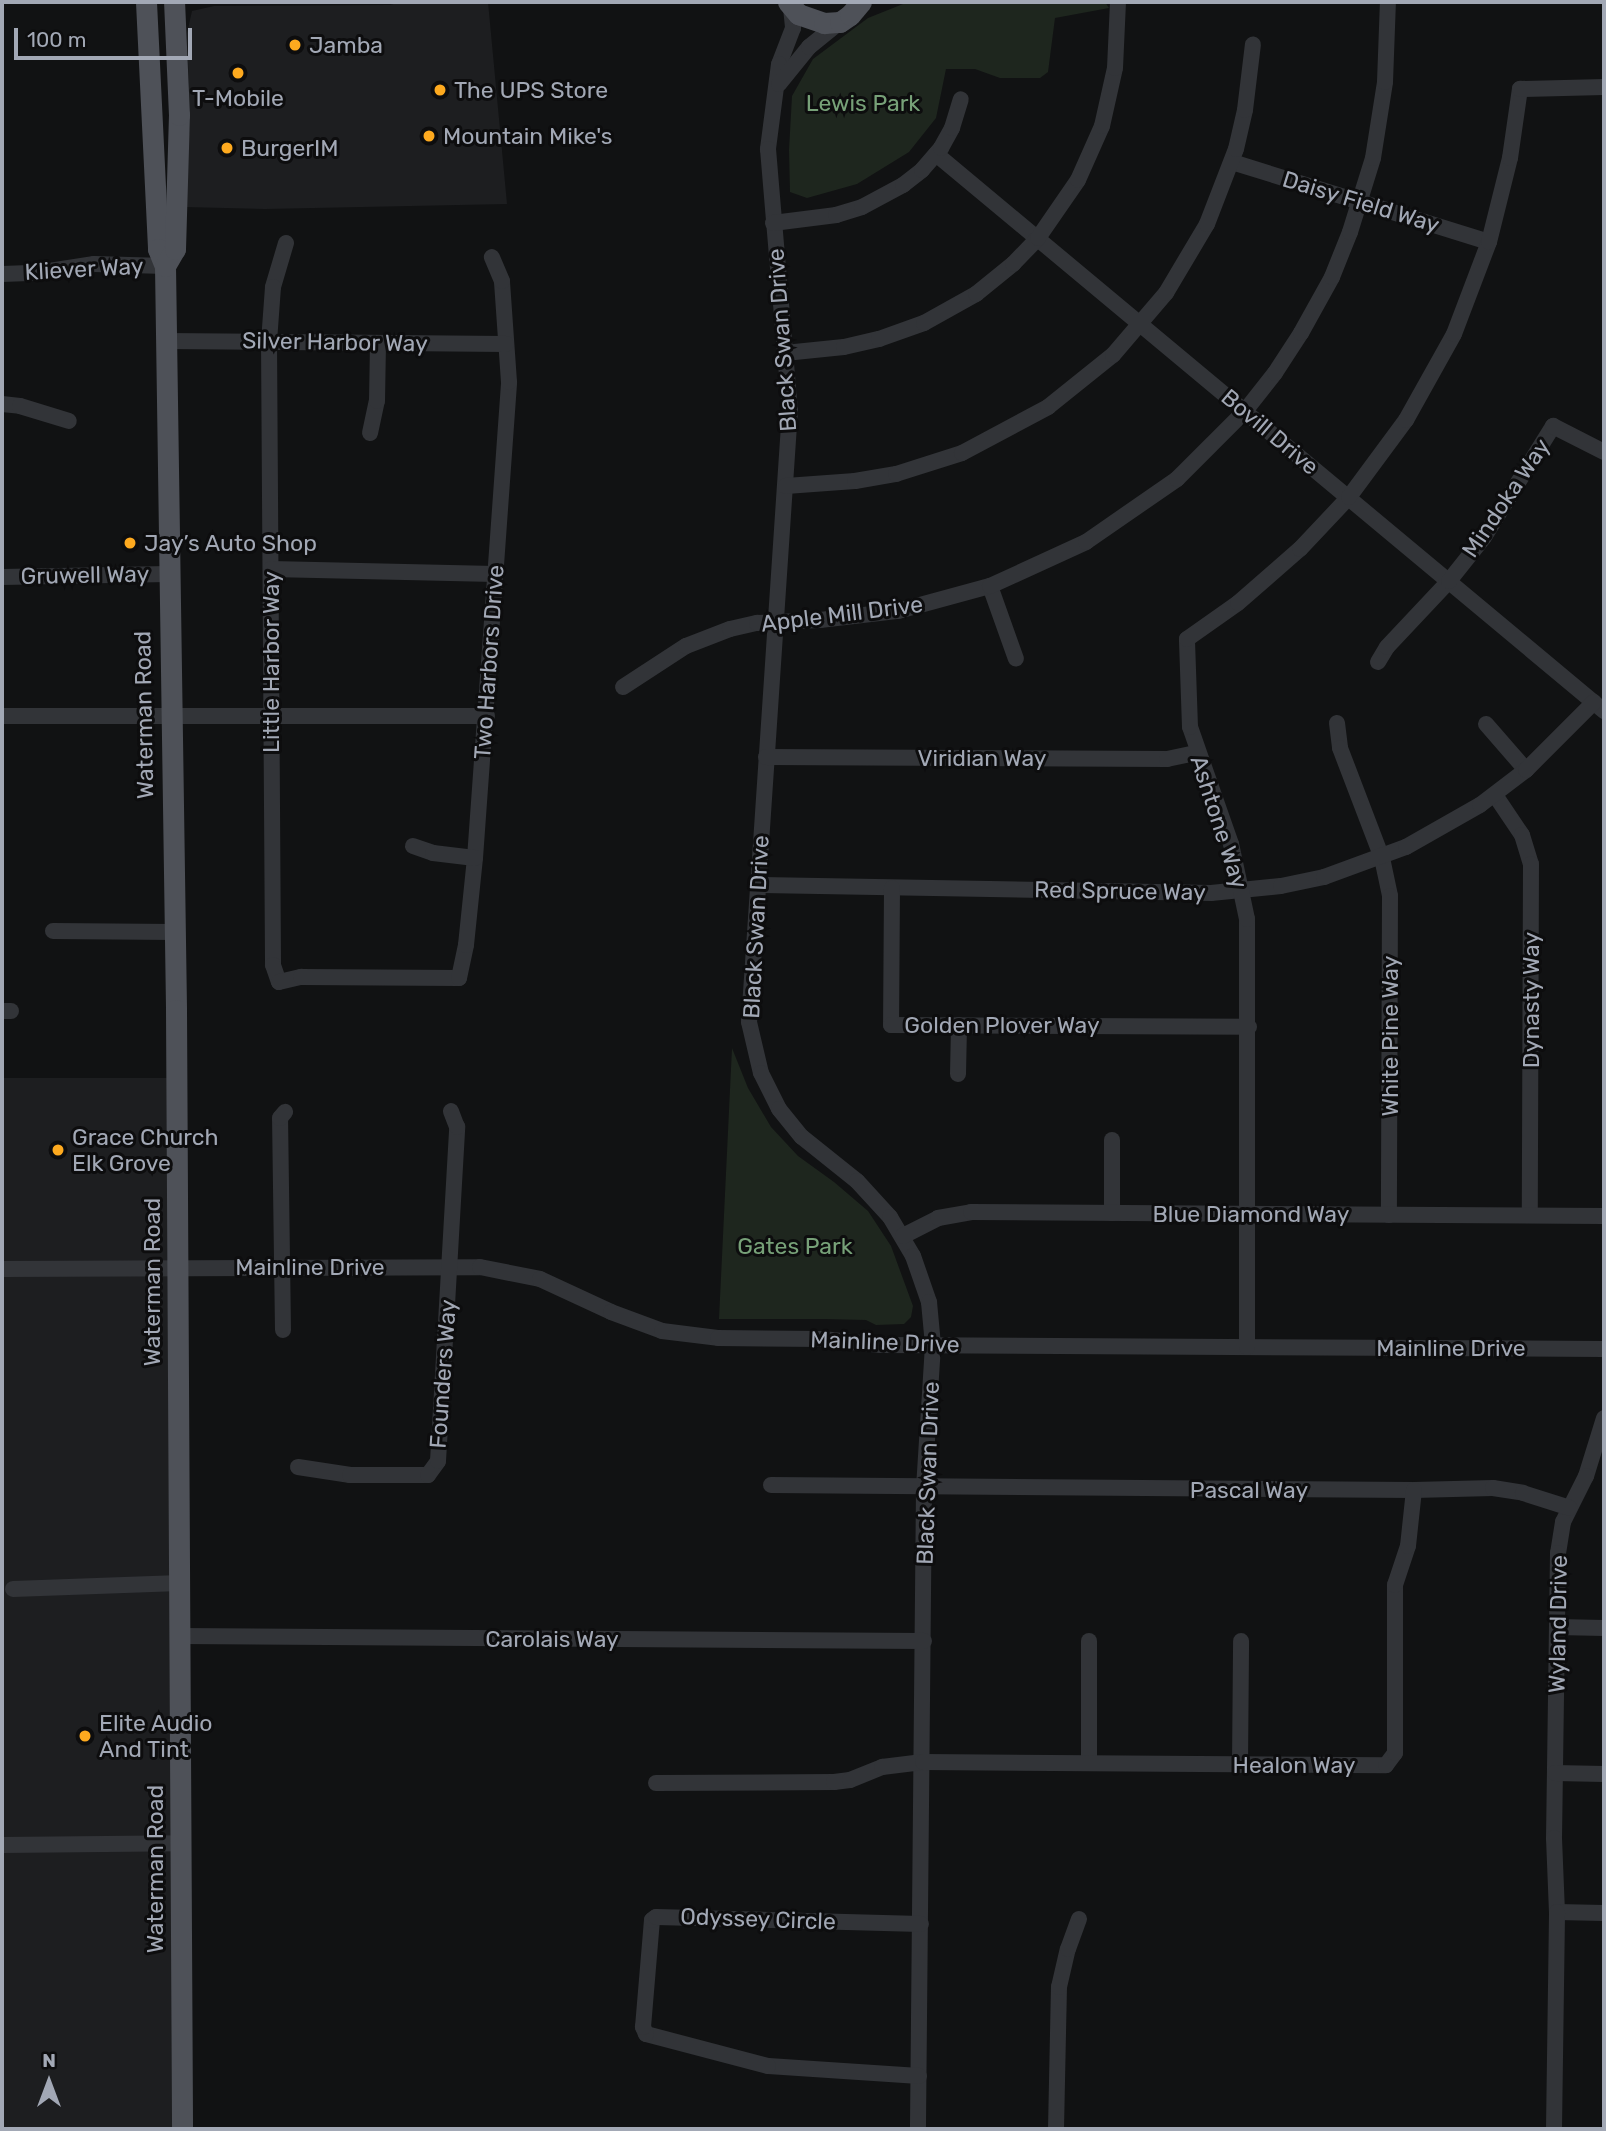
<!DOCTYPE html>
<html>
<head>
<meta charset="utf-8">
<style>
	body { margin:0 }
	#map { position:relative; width:1606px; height:2131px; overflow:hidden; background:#111213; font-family:Rubik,sans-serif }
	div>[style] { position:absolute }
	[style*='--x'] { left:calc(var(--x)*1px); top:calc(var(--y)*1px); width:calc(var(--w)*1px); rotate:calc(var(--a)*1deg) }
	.built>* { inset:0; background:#1d1e20; transform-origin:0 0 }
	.green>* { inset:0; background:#1e261e }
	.minor>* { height:16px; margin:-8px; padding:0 8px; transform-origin:8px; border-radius:8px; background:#323438 }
	.major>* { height:21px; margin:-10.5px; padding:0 10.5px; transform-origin:10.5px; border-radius:10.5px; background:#4e5158 }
	.dots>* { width:19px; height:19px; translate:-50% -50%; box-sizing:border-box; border:4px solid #0d0d0e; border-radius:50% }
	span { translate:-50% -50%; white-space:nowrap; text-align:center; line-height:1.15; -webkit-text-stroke:6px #0d0d0e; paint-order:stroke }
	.poi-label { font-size:23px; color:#a2a8b5 }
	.left { translate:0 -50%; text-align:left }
	.park-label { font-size:23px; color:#77a178 }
	.street-label { font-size:23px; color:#a2a8b5 }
	.frame { position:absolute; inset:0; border:4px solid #a2a8b5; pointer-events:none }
	.north { position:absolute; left:14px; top:2047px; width:70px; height:70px; -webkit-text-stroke:5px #0d0d0e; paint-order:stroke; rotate:0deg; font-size:19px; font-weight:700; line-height:28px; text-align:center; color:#a2a8b5 }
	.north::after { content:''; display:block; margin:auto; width:24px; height:32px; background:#a2a8b5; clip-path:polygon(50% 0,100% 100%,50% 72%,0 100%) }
	.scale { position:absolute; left:14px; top:28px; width:178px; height:32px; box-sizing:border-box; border:4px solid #a2a8b5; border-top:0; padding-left:9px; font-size:21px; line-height:24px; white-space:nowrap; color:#a2a8b5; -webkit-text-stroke:5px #0d0d0e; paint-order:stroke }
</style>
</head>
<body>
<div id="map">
	<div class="built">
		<div style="clip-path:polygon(401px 2px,488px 2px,507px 204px,265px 209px,184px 207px,190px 120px,187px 33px,192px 11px,214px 6px,390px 5px)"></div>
		<div style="left:2px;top:1078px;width:175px;height:1051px"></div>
	</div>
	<div class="green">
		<div style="clip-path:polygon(908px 2px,1105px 2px,1109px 8px,1055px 18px,1048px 72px,1040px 78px,1000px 78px,975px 69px,946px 69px,936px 118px,909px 152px,857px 184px,807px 198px,790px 192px,789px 150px,792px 96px,813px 59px,868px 18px)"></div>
		<div style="clip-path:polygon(732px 1048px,748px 1088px,771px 1127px,798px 1156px,834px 1182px,868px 1211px,891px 1246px,913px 1306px,911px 1317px,904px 1324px,876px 1325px,866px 1320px,824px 1319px,719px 1319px)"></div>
	</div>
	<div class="minor">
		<div style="--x:791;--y:8;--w:20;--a:84"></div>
		<div style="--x:793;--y:28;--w:39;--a:111"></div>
		<div style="--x:779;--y:64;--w:86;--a:97.4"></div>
		<div style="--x:768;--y:149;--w:262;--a:85.2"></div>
		<div style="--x:790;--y:410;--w:613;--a:93.83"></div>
		<div style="--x:749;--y:1022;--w:52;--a:76.8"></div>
		<div style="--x:761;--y:1073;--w:40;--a:63.4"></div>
		<div style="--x:779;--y:1109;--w:36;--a:51"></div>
		<div style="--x:802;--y:1137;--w:70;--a:38.7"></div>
		<div style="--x:857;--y:1181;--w:49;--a:47.5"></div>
		<div style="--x:890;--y:1217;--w:45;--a:59.5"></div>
		<div style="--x:913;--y:1256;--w:49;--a:70.8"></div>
		<div style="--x:929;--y:1302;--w:43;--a:84.7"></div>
		<div style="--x:933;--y:1345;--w:143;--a:93.6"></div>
		<div style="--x:924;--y:1488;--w:641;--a:90.54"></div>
		<div style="--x:779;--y:84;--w:48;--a:-51"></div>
		<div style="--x:809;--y:47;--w:40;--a:-39"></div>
		<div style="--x:936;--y:154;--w:870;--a:39.82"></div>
		<div style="--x:1232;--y:162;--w:269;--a:17.3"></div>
		<div style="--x:773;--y:223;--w:64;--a:-7.2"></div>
		<div style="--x:836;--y:215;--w:27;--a:-17"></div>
		<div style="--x:862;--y:207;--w:47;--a:-28.2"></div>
		<div style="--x:903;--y:185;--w:24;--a:-38"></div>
		<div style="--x:922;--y:170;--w:29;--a:-49"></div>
		<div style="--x:941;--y:148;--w:23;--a:-61"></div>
		<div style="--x:952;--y:128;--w:30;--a:-73"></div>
		<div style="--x:286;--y:243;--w:46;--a:106.5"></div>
		<div style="--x:273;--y:287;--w:54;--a:94.2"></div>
		<div style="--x:269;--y:341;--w:624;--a:89.63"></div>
		<div style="--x:273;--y:965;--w:18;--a:71"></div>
		<div style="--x:279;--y:982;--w:23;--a:-13"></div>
		<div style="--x:301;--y:977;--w:158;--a:0.4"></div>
		<div style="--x:459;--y:978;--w:34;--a:-78"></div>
		<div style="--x:466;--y:945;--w:87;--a:-84.1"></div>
		<div style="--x:475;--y:858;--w:477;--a:-85.9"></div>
		<div style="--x:509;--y:382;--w:101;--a:-94"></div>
		<div style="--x:502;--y:281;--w:26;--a:-113"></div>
		<div style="--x:2;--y:274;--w:34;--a:-2"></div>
		<div style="--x:36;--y:273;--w:59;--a:-8.8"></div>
		<div style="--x:94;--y:264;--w:71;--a:1.6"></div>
		<div style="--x:165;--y:341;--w:341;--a:0.5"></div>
		<div style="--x:785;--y:353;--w:59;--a:-5.8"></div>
		<div style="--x:844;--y:347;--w:36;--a:-13"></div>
		<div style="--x:879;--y:339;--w:48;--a:-19.6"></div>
		<div style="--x:924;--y:323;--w:60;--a:-29.1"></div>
		<div style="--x:976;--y:294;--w:48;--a:-39"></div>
		<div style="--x:1013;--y:264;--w:36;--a:-46"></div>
		<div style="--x:1038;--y:238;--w:70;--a:-55.4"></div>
		<div style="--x:1078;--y:180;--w:59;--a:-66"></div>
		<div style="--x:1102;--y:126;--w:59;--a:-77.4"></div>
		<div style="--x:1115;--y:68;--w:66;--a:-87.4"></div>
		<div style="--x:2;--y:404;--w:18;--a:6"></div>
		<div style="--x:20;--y:406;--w:51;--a:17"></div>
		<div style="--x:370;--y:433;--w:33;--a:-78"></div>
		<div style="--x:377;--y:401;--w:58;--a:-89"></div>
		<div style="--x:786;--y:486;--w:69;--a:-4.1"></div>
		<div style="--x:855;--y:481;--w:42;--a:-9.7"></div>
		<div style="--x:896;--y:474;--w:69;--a:-17.7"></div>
		<div style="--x:962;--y:453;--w:98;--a:-28.1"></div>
		<div style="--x:1048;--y:407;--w:83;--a:-38.7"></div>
		<div style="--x:1113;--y:355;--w:82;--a:-49.5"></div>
		<div style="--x:1166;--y:293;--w:80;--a:-59.3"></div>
		<div style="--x:1207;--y:224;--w:80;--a:-68.9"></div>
		<div style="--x:1236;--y:149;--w:40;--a:-77"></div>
		<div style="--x:1245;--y:110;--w:66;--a:-83.1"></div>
		<div style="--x:271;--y:569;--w:224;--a:1.3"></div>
		<div style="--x:2;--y:577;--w:166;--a:-1"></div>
		<div style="--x:990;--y:586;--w:77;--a:70.4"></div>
		<div style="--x:1378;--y:662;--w:17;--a:-59"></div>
		<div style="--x:1387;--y:647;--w:91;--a:-46.8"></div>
		<div style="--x:1449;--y:581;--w:56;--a:-51.5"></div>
		<div style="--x:1484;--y:537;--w:131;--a:-58.1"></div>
		<div style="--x:1553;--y:426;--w:57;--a:27"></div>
		<div style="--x:623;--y:687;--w:75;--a:-33.1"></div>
		<div style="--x:686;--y:646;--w:47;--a:-21.1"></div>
		<div style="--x:730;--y:629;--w:28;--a:-13"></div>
		<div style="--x:757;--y:623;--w:63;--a:-2.7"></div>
		<div style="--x:820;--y:620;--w:79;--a:-6.6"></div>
		<div style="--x:898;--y:611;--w:95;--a:-15.2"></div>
		<div style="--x:990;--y:586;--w:106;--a:-24.6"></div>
		<div style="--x:1086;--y:542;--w:111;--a:-34.7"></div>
		<div style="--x:1177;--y:479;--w:96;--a:-45"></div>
		<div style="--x:1245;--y:411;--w:48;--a:-51.7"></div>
		<div style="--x:1275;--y:373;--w:48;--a:-57"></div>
		<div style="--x:1301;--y:333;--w:64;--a:-61"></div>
		<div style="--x:1332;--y:277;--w:48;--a:-68.2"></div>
		<div style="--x:1350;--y:232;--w:77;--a:-72.7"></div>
		<div style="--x:1373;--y:158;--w:77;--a:-81"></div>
		<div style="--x:1385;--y:82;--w:80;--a:-87.9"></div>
		<div style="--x:2;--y:716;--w:485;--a:0"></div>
		<div style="--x:1337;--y:723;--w:25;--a:83"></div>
		<div style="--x:1340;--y:748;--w:118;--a:69.1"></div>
		<div style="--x:1382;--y:858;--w:39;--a:78"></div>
		<div style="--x:1390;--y:896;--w:319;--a:90.2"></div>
		<div style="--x:1486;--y:724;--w:61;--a:49"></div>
		<div style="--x:766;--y:757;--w:401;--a:0.3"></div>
		<div style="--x:1167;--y:759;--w:30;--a:-12"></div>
		<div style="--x:1495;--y:795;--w:48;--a:56"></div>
		<div style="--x:1522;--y:835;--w:30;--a:73"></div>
		<div style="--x:1531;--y:864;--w:351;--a:90.2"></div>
		<div style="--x:413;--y:846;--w:21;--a:19"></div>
		<div style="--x:433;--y:853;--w:42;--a:6.8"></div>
		<div style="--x:757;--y:885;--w:454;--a:1"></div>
		<div style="--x:1211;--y:893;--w:70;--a:-5.7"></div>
		<div style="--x:1281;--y:886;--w:44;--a:-11.8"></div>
		<div style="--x:1324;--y:877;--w:87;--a:-20.1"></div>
		<div style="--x:1406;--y:847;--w:85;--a:-29.6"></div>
		<div style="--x:1480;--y:805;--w:58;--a:-37.3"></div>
		<div style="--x:1526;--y:770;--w:96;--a:-45"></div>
		<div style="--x:892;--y:888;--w:137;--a:90.4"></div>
		<div style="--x:891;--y:1025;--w:358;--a:0.3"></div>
		<div style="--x:53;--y:931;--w:121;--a:0.5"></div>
		<div style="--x:2;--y:1011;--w:9;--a:0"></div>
		<div style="--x:958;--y:1074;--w:49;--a:-88.8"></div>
		<div style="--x:1112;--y:1213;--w:73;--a:-90"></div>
		<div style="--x:903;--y:1236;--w:39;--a:-27"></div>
		<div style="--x:938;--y:1218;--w:34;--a:-10"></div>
		<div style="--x:971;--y:1212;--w:633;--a:0.36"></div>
		<div style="--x:2;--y:1269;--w:478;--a:-0.2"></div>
		<div style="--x:480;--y:1267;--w:61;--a:11.3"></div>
		<div style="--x:540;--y:1279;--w:78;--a:24.9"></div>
		<div style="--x:611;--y:1312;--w:54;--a:20.4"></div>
		<div style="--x:662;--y:1331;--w:56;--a:7.1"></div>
		<div style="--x:718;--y:1338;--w:104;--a:0.6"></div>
		<div style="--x:822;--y:1339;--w:59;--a:5.8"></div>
		<div style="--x:881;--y:1345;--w:723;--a:0.32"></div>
		<div style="--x:283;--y:1330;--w:212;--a:-90.8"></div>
		<div style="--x:280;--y:1118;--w:8;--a:-50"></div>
		<div style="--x:1247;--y:1347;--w:428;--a:-90"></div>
		<div style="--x:1247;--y:919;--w:77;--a:-102"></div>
		<div style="--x:1231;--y:844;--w:124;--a:-109.3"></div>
		<div style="--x:1190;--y:727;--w:88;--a:-92"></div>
		<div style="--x:1187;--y:639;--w:62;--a:-35.2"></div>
		<div style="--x:1238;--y:603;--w:82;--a:-41.1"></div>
		<div style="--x:1300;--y:549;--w:71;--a:-46.7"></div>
		<div style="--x:1349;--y:497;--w:96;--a:-53.5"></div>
		<div style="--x:1406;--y:420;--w:98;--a:-60.8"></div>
		<div style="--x:1454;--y:334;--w:98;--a:-69.2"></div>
		<div style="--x:1489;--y:242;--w:87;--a:-76"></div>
		<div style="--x:1510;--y:158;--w:70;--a:-81.8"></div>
		<div style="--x:1520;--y:89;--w:84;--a:-1.4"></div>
		<div style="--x:1604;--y:1418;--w:61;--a:107.2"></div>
		<div style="--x:1586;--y:1476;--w:51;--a:116.6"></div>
		<div style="--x:1563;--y:1522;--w:31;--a:99"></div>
		<div style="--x:1558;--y:1553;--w:285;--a:90.8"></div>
		<div style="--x:1554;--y:1838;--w:74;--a:87.7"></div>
		<div style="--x:1557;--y:1912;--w:47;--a:1.2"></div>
		<div style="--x:298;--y:1467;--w:53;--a:8.7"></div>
		<div style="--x:350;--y:1475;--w:78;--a:0"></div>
		<div style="--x:428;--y:1475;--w:17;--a:-54"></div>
		<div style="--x:438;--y:1461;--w:335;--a:-86.7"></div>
		<div style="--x:457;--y:1127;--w:17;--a:-111"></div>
		<div style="--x:771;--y:1485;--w:643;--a:0.45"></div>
		<div style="--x:1414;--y:1490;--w:79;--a:-1.5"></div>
		<div style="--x:1493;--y:1488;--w:30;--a:9"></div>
		<div style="--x:1523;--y:1493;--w:49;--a:17.7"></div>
		<div style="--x:13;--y:1589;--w:167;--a:-2.1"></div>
		<div style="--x:1557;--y:1627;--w:47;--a:1.2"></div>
		<div style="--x:180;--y:1636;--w:744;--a:0.39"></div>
		<div style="--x:1089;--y:1641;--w:121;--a:90"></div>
		<div style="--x:1240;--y:1765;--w:124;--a:-89.5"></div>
		<div style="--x:1555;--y:1773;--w:49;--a:1.2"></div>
		<div style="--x:656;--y:1783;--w:178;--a:-0.3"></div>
		<div style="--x:834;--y:1782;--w:16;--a:-7"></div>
		<div style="--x:850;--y:1780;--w:35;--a:-22"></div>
		<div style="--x:882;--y:1767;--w:41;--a:-7"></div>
		<div style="--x:923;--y:1762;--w:463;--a:0.4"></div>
		<div style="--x:1386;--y:1765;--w:15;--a:-53"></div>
		<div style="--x:1395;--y:1753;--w:168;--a:-90"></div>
		<div style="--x:1395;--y:1585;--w:41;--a:-71.6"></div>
		<div style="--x:1408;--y:1546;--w:56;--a:-83.9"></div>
		<div style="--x:2;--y:1845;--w:179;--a:-0.6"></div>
		<div style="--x:919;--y:2076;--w:151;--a:-176.2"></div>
		<div style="--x:768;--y:2066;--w:126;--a:-165.3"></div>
		<div style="--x:646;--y:2034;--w:8;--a:-113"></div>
		<div style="--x:643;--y:2027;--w:107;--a:-85.2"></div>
		<div style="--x:652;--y:1920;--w:5;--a:-37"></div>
		<div style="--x:656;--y:1917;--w:265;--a:1.5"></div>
		<div style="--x:1056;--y:2129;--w:142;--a:-88.8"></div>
		<div style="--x:1059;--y:1987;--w:39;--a:-77"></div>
		<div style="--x:1068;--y:1949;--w:32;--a:-70"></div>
		<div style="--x:1554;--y:2129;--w:217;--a:-89.2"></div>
	</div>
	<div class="major">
		<div style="--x:146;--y:2;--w:247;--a:87.2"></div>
		<div style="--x:158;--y:249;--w:18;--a:68"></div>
		<div style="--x:165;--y:266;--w:744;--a:89.15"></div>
		<div style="--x:176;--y:1010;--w:1119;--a:89.69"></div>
		<div style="--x:788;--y:2;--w:16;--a:50"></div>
		<div style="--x:798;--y:14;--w:28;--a:19"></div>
		<div style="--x:824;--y:23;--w:16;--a:-4"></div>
		<div style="--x:840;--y:22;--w:12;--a:-35"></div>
		<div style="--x:850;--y:15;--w:17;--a:-50"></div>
		<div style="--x:165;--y:266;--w:20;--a:-60"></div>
		<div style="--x:175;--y:249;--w:134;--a:-88.3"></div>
		<div style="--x:179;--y:115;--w:113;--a:-92.5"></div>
	</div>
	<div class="dots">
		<div style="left:295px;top:45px;background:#feaa1f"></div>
		<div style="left:238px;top:73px;background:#feaa1f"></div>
		<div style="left:440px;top:90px;background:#feaa1f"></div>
		<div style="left:429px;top:136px;background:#feaa1f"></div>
		<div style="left:227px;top:148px;background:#feaa1f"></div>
		<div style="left:130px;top:543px;background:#feaa1f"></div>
		<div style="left:58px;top:1150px;background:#feaa1f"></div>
		<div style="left:85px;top:1736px;background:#feaa1f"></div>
	</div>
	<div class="poi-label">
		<span class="left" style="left:309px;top:45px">Jamba</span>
		<span class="left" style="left:454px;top:90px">The UPS Store</span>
		<span style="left:238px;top:98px">T-Mobile</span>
		<span class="left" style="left:443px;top:136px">Mountain Mike's</span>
		<span class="left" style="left:241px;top:148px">BurgerIM</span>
		<span class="left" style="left:144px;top:543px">Jay’s Auto Shop</span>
		<span class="left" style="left:72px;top:1150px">Grace Church<br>Elk Grove</span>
		<span class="left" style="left:99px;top:1736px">Elite Audio<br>And Tint</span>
	</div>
	<div class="park-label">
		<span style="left:863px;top:103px">Lewis Park</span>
		<span style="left:795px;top:1246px">Gates Park</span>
	</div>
	<div class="street-label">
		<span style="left:1361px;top:202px;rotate:17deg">Daisy Field Way</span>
		<span style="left:84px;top:269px;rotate:-3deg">Kliever Way</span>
		<span style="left:782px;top:340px;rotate:-94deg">Black Swan Drive</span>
		<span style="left:335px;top:342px;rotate:1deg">Silver Harbor Way</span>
		<span style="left:1270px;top:432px;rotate:40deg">Bovill Drive</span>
		<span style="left:1506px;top:498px;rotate:-56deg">Mindoka Way</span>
		<span style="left:85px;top:575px;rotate:-1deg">Gruwell Way</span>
		<span style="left:842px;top:614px;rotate:-7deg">Apple Mill Drive</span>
		<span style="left:271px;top:662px;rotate:-90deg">Little Harbor Way</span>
		<span style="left:489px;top:662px;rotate:-86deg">Two Harbors Drive</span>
		<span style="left:144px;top:715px;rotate:-91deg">Waterman Road</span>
		<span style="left:982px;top:758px">Viridian Way</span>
		<span style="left:1219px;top:822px;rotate:72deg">Ashtone Way</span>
		<span style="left:1120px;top:891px;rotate:1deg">Red Spruce Way</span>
		<span style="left:756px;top:927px;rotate:-87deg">Black Swan Drive</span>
		<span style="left:1531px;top:1000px;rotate:-90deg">Dynasty Way</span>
		<span style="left:1002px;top:1025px">Golden Plover Way</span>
		<span style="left:1390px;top:1036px;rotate:-90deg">White Pine Way</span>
		<span style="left:1251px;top:1214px">Blue Diamond Way</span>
		<span style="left:310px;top:1267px">Mainline Drive</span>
		<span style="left:152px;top:1282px;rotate:-90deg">Waterman Road</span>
		<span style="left:885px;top:1342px;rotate:2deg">Mainline Drive</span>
		<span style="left:1451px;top:1348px">Mainline Drive</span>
		<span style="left:443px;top:1374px;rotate:-86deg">Founders Way</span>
		<span style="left:928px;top:1473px;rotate:-88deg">Black Swan Drive</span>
		<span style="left:1249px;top:1490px">Pascal Way</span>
		<span style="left:1558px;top:1624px;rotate:-89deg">Wyland Drive</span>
		<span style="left:552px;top:1639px">Carolais Way</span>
		<span style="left:1294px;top:1765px">Healon Way</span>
		<span style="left:155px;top:1869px;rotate:-90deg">Waterman Road</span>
		<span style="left:758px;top:1919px;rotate:2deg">Odyssey Circle</span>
	</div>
	<div class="frame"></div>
	<div class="north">N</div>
	<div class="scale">100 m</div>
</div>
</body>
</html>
